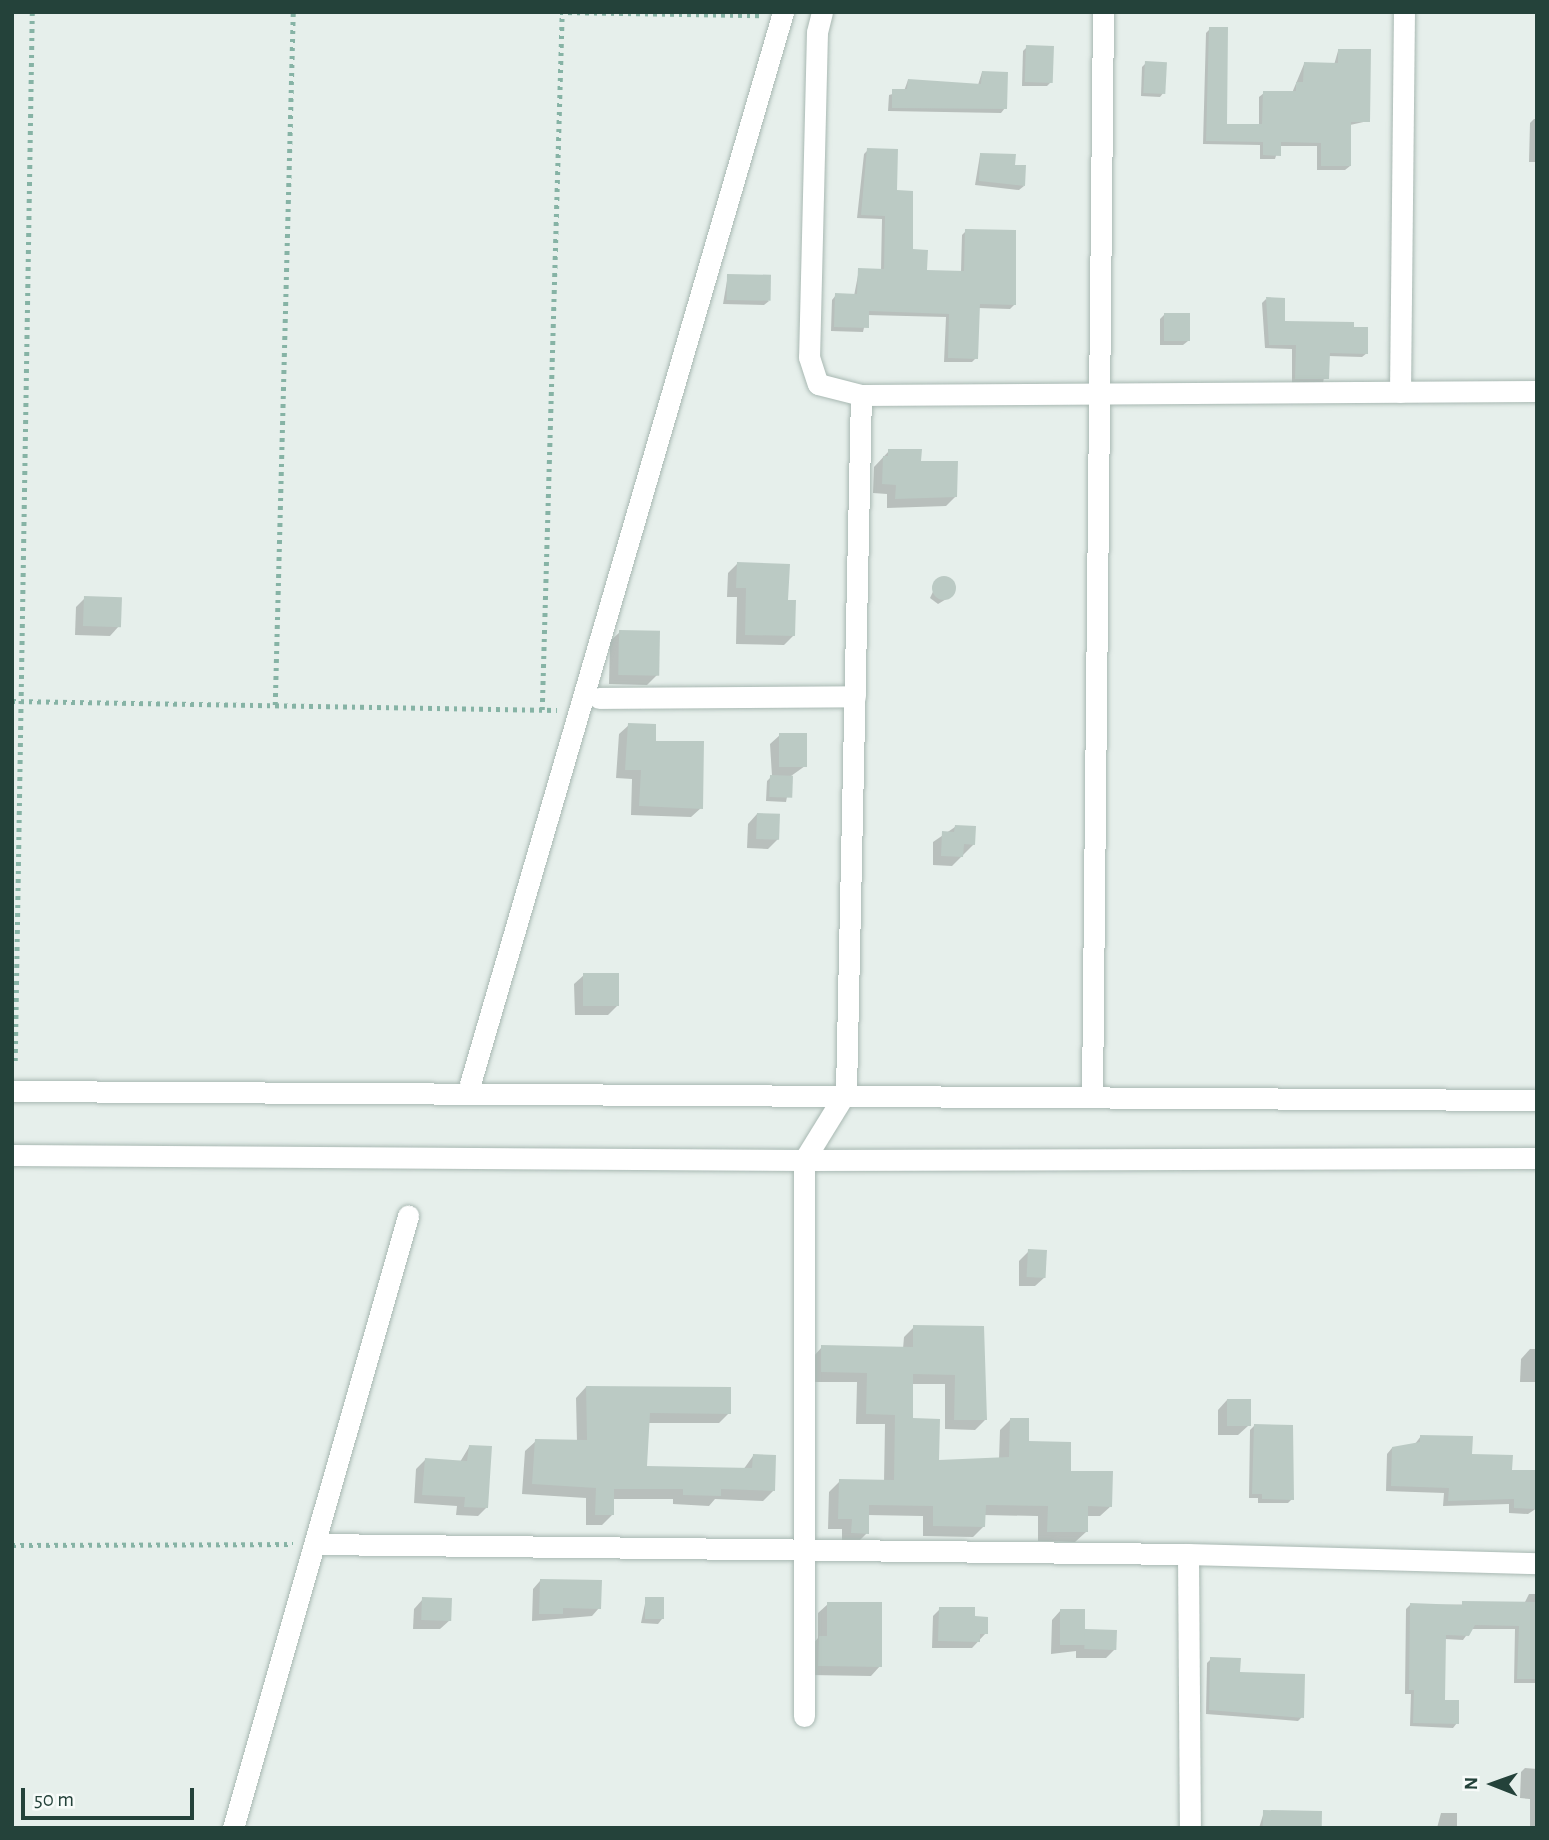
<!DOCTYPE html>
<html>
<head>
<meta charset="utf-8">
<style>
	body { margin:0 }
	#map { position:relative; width:1549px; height:1840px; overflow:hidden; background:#e6efeb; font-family:"Alegreya Sans",sans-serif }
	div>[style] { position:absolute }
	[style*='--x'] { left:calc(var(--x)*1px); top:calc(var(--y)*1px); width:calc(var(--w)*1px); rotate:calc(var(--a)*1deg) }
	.shadow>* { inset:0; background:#0003 }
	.building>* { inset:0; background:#bbcac4; transform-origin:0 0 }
	.round { border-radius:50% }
	.path>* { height:4.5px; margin-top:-2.25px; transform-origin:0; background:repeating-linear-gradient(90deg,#86b3a5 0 3.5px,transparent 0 8.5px) }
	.roads { filter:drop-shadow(0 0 2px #a8b8b2) drop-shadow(0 0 2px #a8b8b2) }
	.minor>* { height:21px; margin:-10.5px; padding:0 10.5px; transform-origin:10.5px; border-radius:10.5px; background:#fff }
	span { translate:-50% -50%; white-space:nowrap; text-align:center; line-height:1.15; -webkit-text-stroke:7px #f7fbf9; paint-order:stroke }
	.frame { position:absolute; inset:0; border:14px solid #24423a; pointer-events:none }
	.north { position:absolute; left:1458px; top:1749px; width:70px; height:70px; -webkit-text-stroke:5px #f7fbf9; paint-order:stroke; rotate:271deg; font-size:19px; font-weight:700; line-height:28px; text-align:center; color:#24423a }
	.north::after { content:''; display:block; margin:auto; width:24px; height:32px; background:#24423a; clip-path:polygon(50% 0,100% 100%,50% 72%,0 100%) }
	.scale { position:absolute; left:21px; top:1788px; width:173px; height:32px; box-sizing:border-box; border:4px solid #24423a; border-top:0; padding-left:9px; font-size:21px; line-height:24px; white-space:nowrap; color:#24423a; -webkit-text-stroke:5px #f7fbf9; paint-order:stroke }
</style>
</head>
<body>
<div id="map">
	<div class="shadow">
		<div style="clip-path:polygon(1210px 29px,1225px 125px,1259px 126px,1259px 97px,1264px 93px,1292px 93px,1304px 64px,1334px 65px,1338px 51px,1368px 121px,1350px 125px,1350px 166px,1345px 170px,1317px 170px,1317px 146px,1279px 146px,1275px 159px,1260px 159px,1260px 145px,1203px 144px,1206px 33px)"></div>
		<div style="clip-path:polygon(1027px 47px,1051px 82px,1047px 86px,1022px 86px,1023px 51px)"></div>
		<div style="clip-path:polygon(1146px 63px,1164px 92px,1160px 97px,1141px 96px,1142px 67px)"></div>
		<div style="clip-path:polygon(982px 72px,1005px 108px,1001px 113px,888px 111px,889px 95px,904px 91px,908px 80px,978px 85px)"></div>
		<div style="clip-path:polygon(1534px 119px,1537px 119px,1537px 162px,1529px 162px,1530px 123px)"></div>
		<div style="clip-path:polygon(868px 150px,895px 192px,911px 251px,925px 271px,961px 272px,962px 235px,966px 231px,1015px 304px,1010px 309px,978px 308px,976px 358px,972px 362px,944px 362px,946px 317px,867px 315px,863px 332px,831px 331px,832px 300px,836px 295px,854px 296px,859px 270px,881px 270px,882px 219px,857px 218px,864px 154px)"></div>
		<div style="clip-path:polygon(980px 155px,1024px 186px,1019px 190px,975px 185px)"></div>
		<div style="clip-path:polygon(728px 275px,769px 301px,764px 305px,723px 304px)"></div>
		<div style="clip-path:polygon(1266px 299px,1283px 323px,1367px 353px,1362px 357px,1328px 356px,1323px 383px,1292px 383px,1292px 349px,1265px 348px,1262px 303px)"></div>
		<div style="clip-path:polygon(1165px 314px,1188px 341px,1183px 345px,1160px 345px,1160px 319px)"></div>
		<div style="clip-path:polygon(889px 451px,919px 462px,956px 496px,946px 506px,887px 508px,887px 494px,873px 493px,874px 467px)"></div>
		<div style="clip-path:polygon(737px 564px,787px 602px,793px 636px,784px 645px,736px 644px,737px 597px,727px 597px,728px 573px)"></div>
		<div style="clip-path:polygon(939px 579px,953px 583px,948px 598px,938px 604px,930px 598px)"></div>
		<div style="clip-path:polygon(85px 598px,119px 626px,110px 636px,75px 635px,76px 607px)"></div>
		<div style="clip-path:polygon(620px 632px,657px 675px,647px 685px,609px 684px,610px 641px)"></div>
		<div style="clip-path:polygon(629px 725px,701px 808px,691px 817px,631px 815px,632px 779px,616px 778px,619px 734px)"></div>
		<div style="clip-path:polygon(780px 735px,805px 766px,791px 776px,786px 802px,766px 801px,767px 781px,772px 776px,770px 744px)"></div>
		<div style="clip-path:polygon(757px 814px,778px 839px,768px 849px,747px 848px,748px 824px)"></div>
		<div style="clip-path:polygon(955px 827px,974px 844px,952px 866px,933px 865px,933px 842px)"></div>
		<div style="clip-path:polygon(584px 975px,618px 1005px,608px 1015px,575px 1015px,574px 984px)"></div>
		<div style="clip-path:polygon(1029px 1251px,1045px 1277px,1035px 1286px,1019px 1286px,1019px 1261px)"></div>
		<div style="clip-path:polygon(914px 1327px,983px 1328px,985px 1420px,975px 1430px,945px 1429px,945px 1384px,912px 1384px,911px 1420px,938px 1461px,999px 1459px,1000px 1430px,1010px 1420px,1027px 1443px,1111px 1506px,1100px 1516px,1086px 1516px,1086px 1532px,1075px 1542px,1038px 1541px,1038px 1516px,984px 1515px,984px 1526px,973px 1537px,923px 1536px,923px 1516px,868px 1515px,867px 1533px,857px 1543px,842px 1543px,842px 1529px,828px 1529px,829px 1492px,840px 1481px,884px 1482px,885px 1424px,856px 1424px,857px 1382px,811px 1382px,812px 1358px,822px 1347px,903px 1349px,904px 1337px)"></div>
		<div style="clip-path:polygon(1530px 1349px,1537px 1349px,1537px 1382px,1520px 1382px,1521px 1359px)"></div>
		<div style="clip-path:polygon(586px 1387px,729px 1413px,719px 1423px,647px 1423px,645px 1467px,743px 1470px,753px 1456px,774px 1490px,763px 1501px,715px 1499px,709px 1506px,673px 1504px,673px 1499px,612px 1499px,612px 1515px,602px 1525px,586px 1525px,586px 1498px,522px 1494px,525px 1451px,536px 1441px,577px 1442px,576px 1398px)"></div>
		<div style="clip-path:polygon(1227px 1400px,1248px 1426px,1238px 1435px,1218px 1435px,1218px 1410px)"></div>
		<div style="clip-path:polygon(1254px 1426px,1292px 1499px,1288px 1503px,1258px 1503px,1258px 1498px,1249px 1498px,1250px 1430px)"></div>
		<div style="clip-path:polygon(1421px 1436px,1510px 1471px,1537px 1472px,1537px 1508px,1528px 1514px,1509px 1513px,1509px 1504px,1443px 1506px,1444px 1493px,1386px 1491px,1387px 1454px,1392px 1448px,1415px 1444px)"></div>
		<div style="clip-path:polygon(469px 1447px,487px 1507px,478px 1516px,456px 1515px,457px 1506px,414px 1503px,416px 1469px,425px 1460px,460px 1462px)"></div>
		<div style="clip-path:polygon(540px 1581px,599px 1608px,592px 1616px,532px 1621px,533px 1589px)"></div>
		<div style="clip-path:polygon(1529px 1594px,1537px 1594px,1537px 1683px,1514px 1683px,1515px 1629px,1471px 1629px,1463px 1640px,1445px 1639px,1443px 1702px,1457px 1723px,1453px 1728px,1410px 1726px,1411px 1694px,1405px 1694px,1406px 1609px,1410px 1605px,1524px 1604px)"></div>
		<div style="clip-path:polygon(423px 1599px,450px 1620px,440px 1629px,413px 1629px,414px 1609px)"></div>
		<div style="clip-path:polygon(646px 1599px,662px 1619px,658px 1624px,641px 1623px)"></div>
		<div style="clip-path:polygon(828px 1604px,880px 1666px,871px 1676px,810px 1675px,810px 1647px,818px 1638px,818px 1613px)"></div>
		<div style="clip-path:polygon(940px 1609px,973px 1618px,986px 1633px,972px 1648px,932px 1648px,933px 1616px)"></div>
		<div style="clip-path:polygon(1061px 1610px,1082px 1635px,1086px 1631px,1115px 1649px,1106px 1658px,1076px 1658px,1076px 1651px,1051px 1654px,1052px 1620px)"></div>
		<div style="clip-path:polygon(1211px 1659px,1238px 1673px,1302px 1717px,1298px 1721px,1206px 1714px,1207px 1663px)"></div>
		<div style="clip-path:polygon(1525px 1768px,1537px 1769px,1537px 1828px,1530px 1828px,1530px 1799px,1520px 1798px,1521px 1772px)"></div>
		<div style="clip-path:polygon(1264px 1812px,1313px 1828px,1259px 1828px)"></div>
		<div style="clip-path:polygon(1441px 1813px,1457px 1813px,1457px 1828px,1437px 1828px)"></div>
	</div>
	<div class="building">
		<div style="clip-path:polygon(1209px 27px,1228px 27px,1227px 124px,1262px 124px,1263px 91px,1296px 91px,1296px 82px,1303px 82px,1304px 62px,1338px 63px,1338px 49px,1371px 49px,1370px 122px,1351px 122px,1351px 166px,1321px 166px,1321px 143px,1281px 142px,1281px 156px,1263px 155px,1263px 142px,1206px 141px)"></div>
		<div style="left:1026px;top:45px;width:28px;height:37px;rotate:2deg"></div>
		<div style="left:1145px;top:61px;width:22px;height:32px;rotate:3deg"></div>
		<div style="clip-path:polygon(982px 71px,1008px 72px,1007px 109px,892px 108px,892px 89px,907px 89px,908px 79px,981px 84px)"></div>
		<div style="clip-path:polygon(867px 148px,898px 149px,897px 190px,913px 191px,913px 249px,928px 250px,927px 270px,964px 271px,965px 229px,1016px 230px,1016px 305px,980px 304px,978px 359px,948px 358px,949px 314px,869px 311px,869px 328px,834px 327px,835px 293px,857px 294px,858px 268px,884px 269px,885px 216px,861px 215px)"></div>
		<div style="clip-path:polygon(980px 153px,1016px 154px,1015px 165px,1026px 165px,1025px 186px,979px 181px)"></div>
		<div style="left:727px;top:274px;width:44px;height:26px;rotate:1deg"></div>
		<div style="clip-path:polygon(1266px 297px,1285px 298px,1285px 321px,1354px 322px,1354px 327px,1368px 327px,1368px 354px,1330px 353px,1329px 379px,1295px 379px,1296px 345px,1269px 345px)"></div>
		<div style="left:1164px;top:313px;width:26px;height:28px"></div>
		<div style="clip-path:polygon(888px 449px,922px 449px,921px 461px,958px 461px,957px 497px,895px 499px,896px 485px,882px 484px,883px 456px,888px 456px)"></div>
		<div style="clip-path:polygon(737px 562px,790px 564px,788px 600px,796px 600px,795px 636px,745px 635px,746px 588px,736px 588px)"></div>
		<div class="round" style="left:932px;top:576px;width:24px;height:24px"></div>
		<div style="left:84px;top:596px;width:38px;height:30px;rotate:2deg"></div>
		<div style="left:619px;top:630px;width:41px;height:45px;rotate:1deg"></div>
		<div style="clip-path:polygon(628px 723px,656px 724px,656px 741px,704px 741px,703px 809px,639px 806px,641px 770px,625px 770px)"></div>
		<div style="left:779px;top:733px;width:28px;height:34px"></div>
		<div style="left:770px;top:775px;width:23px;height:22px;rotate:2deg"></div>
		<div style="left:757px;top:813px;width:23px;height:26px;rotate:2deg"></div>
		<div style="clip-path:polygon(955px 825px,976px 826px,975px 845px,964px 844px,963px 857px,941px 856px,942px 831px,954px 832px)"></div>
		<div style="left:583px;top:973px;width:36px;height:33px"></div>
		<div style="left:1028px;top:1249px;width:19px;height:28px;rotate:3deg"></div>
		<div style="clip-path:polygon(913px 1325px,984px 1326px,987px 1420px,954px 1420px,955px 1375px,913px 1374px,913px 1418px,940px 1419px,939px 1460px,1009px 1457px,1010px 1418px,1029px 1418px,1029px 1441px,1071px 1442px,1071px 1471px,1113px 1471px,1112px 1507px,1088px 1506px,1088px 1532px,1047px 1532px,1048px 1506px,986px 1505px,985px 1527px,933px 1526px,933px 1506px,869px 1505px,869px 1534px,851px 1533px,852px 1519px,838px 1519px,839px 1479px,894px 1480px,895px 1415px,866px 1414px,867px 1373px,821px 1372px,821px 1345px,913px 1347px)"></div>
		<div style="clip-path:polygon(586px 1386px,731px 1387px,731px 1414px,650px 1413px,647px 1466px,752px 1468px,753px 1454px,776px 1455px,775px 1491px,721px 1489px,721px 1496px,683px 1495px,683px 1489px,614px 1489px,614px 1515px,595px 1515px,596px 1488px,532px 1484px,535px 1439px,587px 1440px)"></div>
		<div style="left:1227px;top:1399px;width:24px;height:27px"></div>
		<div style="clip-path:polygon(1254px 1424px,1293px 1425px,1294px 1500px,1262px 1499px,1262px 1494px,1252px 1494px)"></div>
		<div style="clip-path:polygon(1420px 1435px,1473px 1436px,1472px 1454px,1513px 1455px,1512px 1470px,1537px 1470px,1535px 1509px,1514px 1508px,1514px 1499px,1448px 1501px,1449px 1488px,1391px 1486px,1392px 1447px,1420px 1442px)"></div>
		<div style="clip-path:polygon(469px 1445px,492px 1446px,488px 1508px,464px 1507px,465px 1497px,422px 1495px,425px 1458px,467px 1461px)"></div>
		<div style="clip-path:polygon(540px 1579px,602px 1580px,601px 1609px,563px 1608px,563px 1614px,539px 1614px)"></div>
		<div style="left:422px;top:1597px;width:30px;height:23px;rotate:2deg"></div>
		<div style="left:645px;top:1597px;width:19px;height:22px"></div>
		<div style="clip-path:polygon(1462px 1601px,1537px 1602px,1537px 1679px,1517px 1679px,1519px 1626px,1475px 1625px,1469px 1636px,1446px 1635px,1445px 1700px,1459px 1700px,1459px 1724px,1413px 1723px,1414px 1690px,1409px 1690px,1410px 1603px,1462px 1605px)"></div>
		<div style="clip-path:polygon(827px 1602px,882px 1602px,882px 1667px,818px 1666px,819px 1636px,827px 1636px)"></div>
		<div style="clip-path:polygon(939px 1607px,975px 1607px,975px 1616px,988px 1617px,988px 1634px,980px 1634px,980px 1642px,938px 1641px)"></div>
		<div style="left:1060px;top:1609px;width:25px;height:36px"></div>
		<div style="left:1085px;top:1629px;width:32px;height:20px;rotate:2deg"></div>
		<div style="clip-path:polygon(1210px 1657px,1241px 1658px,1240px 1672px,1305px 1674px,1304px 1718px,1209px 1710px)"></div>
		<div style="left:1263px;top:1810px;width:59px;height:18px;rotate:1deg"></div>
	</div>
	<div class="path">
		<div style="--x:560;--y:12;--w:201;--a:0.9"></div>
		<div style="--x:12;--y:701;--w:545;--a:0.95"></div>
		<div style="--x:275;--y:705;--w:693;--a:-88.51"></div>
		<div style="--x:542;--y:710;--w:698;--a:-88.36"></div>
		<div style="--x:15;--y:1061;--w:1049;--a:-89.07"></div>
		<div style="--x:12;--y:1545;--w:281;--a:-0.2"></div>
	</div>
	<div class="roads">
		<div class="minor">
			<div style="--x:822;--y:12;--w:21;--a:104"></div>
			<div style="--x:817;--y:32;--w:325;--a:91.4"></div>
			<div style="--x:809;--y:357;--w:28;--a:72"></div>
			<div style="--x:818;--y:384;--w:44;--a:14.3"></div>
			<div style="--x:861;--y:395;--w:676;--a:-0.34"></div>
			<div style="--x:1400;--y:392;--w:380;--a:-89.4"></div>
			<div style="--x:599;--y:698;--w:256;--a:-0.4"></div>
			<div style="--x:470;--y:1084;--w:1117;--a:-73.72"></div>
			<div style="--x:12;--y:1091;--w:1525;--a:0.34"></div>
			<div style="--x:1092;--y:1097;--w:1085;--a:-89.42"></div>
			<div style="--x:12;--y:1155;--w:792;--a:0.36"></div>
			<div style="--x:804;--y:1160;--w:733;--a:-0.16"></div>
			<div style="--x:315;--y:1544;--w:873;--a:0.66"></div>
			<div style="--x:1188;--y:1554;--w:349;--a:1.5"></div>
			<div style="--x:1188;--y:1554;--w:274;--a:89.6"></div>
			<div style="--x:804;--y:1716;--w:556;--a:-90"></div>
			<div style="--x:804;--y:1160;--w:80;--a:-58.3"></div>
			<div style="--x:846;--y:1092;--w:697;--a:-88.77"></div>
			<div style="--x:233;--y:1828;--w:637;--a:-74.04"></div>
		</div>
	</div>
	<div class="frame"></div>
	<div class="north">N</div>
	<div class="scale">50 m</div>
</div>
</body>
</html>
